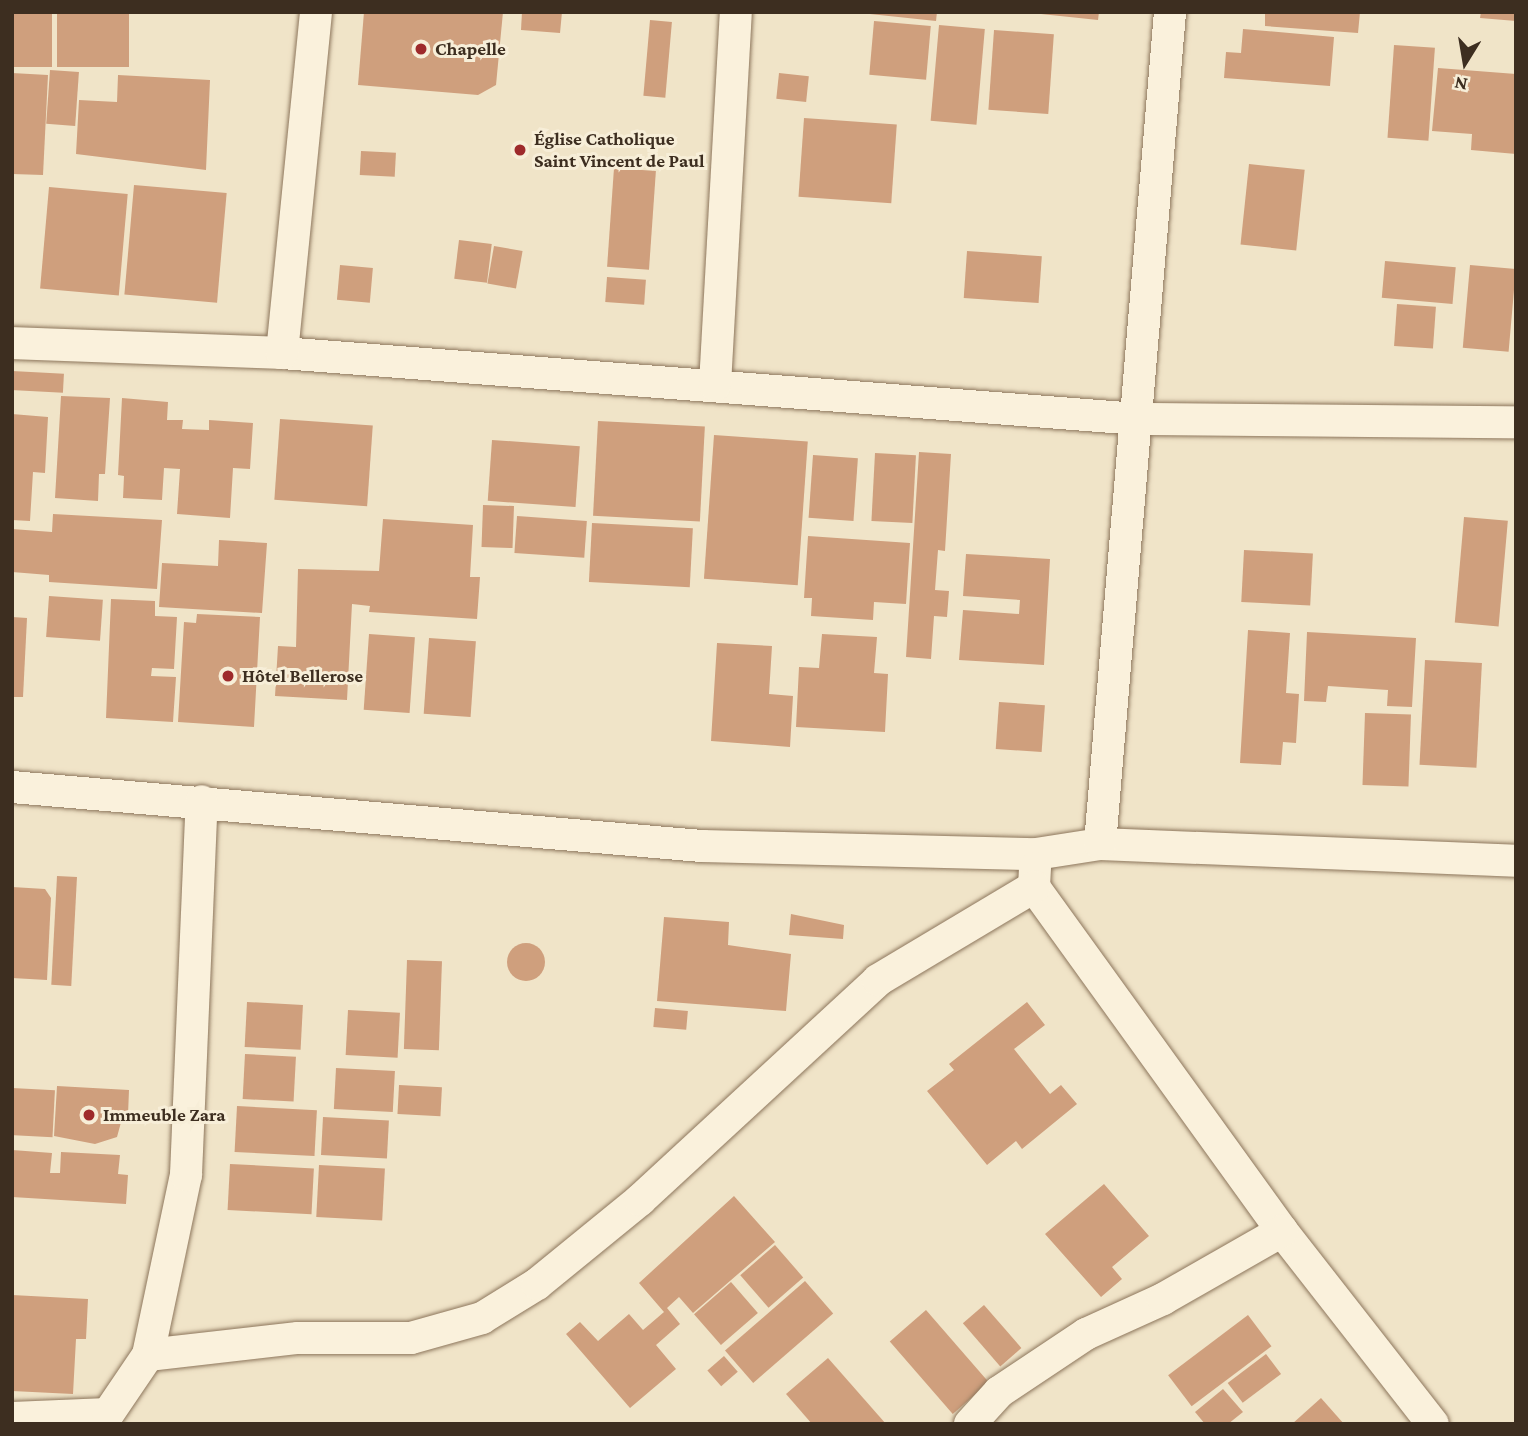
<!DOCTYPE html>
<html>
<head>
<meta charset="utf-8">
<style>
	body { margin:0 }
	#map { position:relative; width:1528px; height:1436px; overflow:hidden; background:#f0e4c8; font-family:"Crimson Pro",serif }
	div>[style] { position:absolute }
	[style*='--x'] { left:calc(var(--x)*1px); top:calc(var(--y)*1px); width:calc(var(--w)*1px); rotate:calc(var(--a)*1deg) }
	.building>* { inset:0; background:#cf9f7d; transform-origin:0 0 }
	.round { border-radius:50% }
	.roads { filter:drop-shadow(0 0 2px #8d765c) drop-shadow(0 0 2px #8d765c) }
	.street>* { height:32px; margin:-16px; padding:0 16px; transform-origin:16px; border-radius:16px; background:#faf1dc }
	.dots>* { width:19px; height:19px; translate:-50% -50%; box-sizing:border-box; border:4px solid #f7eed8; border-radius:50% }
	span { translate:-50% -50%; white-space:nowrap; text-align:center; line-height:1.15; -webkit-text-stroke:6px #f7eed8; paint-order:stroke }
	.poi-label { font-size:19px; color:#3d2e20; font-weight:700 }
	.left { translate:0 -50%; text-align:left }
	.frame { position:absolute; inset:0; border:14px solid #3d2e20; pointer-events:none }
	.north { position:absolute; left:1430px; top:28px; width:70px; height:70px; -webkit-text-stroke:5px #f7eed8; paint-order:stroke; rotate:191deg; font-size:19px; font-weight:700; line-height:28px; text-align:center; color:#3d2e20 }
	.north::after { content:''; display:block; margin:auto; width:24px; height:32px; background:#3d2e20; clip-path:polygon(50% 0,100% 100%,50% 72%,0 100%) }
</style>
</head>
<body>
<div id="map">
	<div class="building">
		<div style="left:12px;top:12px;width:40px;height:55px"></div>
		<div style="left:57px;top:12px;width:72px;height:55px"></div>
		<div style="clip-path:polygon(364px 12px,503px 12px,496px 85px,478px 95px,358px 85px)"></div>
		<div style="clip-path:polygon(522px 12px,562px 12px,560px 33px,521px 30px)"></div>
		<div style="clip-path:polygon(851px 12px,937px 12px,936px 21px)"></div>
		<div style="clip-path:polygon(1022px 12px,1099px 12px,1098px 20px)"></div>
		<div style="clip-path:polygon(1265px 12px,1360px 12px,1358px 33px,1265px 26px)"></div>
		<div style="clip-path:polygon(1481px 12px,1516px 12px,1516px 21px,1480px 18px)"></div>
		<div style="left:650px;top:20px;width:22px;height:76px;rotate:5deg"></div>
		<div style="left:874px;top:21px;width:57px;height:54px;rotate:5deg"></div>
		<div style="left:939px;top:25px;width:46px;height:96px;rotate:5deg"></div>
		<div style="clip-path:polygon(1243px 29px,1334px 37px,1330px 86px,1224px 78px,1226px 52px,1241px 53px)"></div>
		<div style="left:994px;top:30px;width:60px;height:80px;rotate:4deg"></div>
		<div style="left:1394px;top:45px;width:41px;height:93px;rotate:4deg"></div>
		<div style="clip-path:polygon(1438px 68px,1516px 74px,1516px 154px,1471px 150px,1472px 134px,1432px 131px)"></div>
		<div style="left:50px;top:70px;width:29px;height:54px;rotate:4deg"></div>
		<div style="clip-path:polygon(12px 73px,48px 75px,43px 175px,12px 174px)"></div>
		<div style="left:779px;top:73px;width:30px;height:26px;rotate:6deg"></div>
		<div style="clip-path:polygon(118px 75px,210px 80px,206px 170px,76px 154px,79px 100px,117px 102px)"></div>
		<div style="left:804px;top:118px;width:93px;height:79px;rotate:4deg"></div>
		<div style="left:361px;top:151px;width:35px;height:24px;rotate:3deg"></div>
		<div style="left:1249px;top:164px;width:56px;height:81px;rotate:6deg"></div>
		<div style="left:614px;top:168px;width:42px;height:99px;rotate:4deg"></div>
		<div style="left:134px;top:185px;width:93px;height:110px;rotate:5deg"></div>
		<div style="left:49px;top:187px;width:79px;height:102px;rotate:5deg"></div>
		<div style="left:459px;top:240px;width:33px;height:39px;rotate:7deg"></div>
		<div style="left:494px;top:246px;width:29px;height:38px;rotate:10deg"></div>
		<div style="left:967px;top:251px;width:75px;height:47px;rotate:4deg"></div>
		<div style="left:1385px;top:261px;width:71px;height:37px;rotate:5deg"></div>
		<div style="left:340px;top:265px;width:33px;height:35px;rotate:5deg"></div>
		<div style="left:1470px;top:265px;width:46px;height:83px;rotate:5deg"></div>
		<div style="left:607px;top:277px;width:39px;height:25px;rotate:4deg"></div>
		<div style="left:1397px;top:304px;width:39px;height:42px;rotate:4deg"></div>
		<div style="left:12px;top:371px;width:52px;height:19px;rotate:3deg"></div>
		<div style="clip-path:polygon(61px 396px,110px 398px,105px 474px,99px 474px,98px 501px,55px 498px)"></div>
		<div style="clip-path:polygon(122px 398px,168px 402px,167px 420px,183px 420px,182px 429px,209px 430px,209px 420px,253px 423px,250px 469px,233px 468px,230px 518px,177px 514px,180px 469px,164px 468px,162px 500px,123px 498px,124px 476px,118px 475px)"></div>
		<div style="clip-path:polygon(12px 414px,48px 417px,45px 473px,33px 472px,30px 521px,12px 520px)"></div>
		<div style="left:280px;top:419px;width:93px;height:81px;rotate:4deg"></div>
		<div style="left:598px;top:421px;width:107px;height:95px;rotate:3deg"></div>
		<div style="left:714px;top:435px;width:94px;height:144px;rotate:4deg"></div>
		<div style="left:492px;top:440px;width:88px;height:61px;rotate:4deg"></div>
		<div style="clip-path:polygon(919px 452px,951px 454px,945px 551px,938px 550px,935px 590px,949px 591px,947px 617px,934px 616px,931px 659px,906px 657px)"></div>
		<div style="left:875px;top:453px;width:41px;height:68px;rotate:3deg"></div>
		<div style="left:813px;top:455px;width:45px;height:63px;rotate:4deg"></div>
		<div style="left:483px;top:505px;width:31px;height:42px;rotate:2deg"></div>
		<div style="clip-path:polygon(53px 514px,162px 520px,157px 589px,49px 582px,49px 575px,12px 572px,12px 529px,52px 532px)"></div>
		<div style="left:517px;top:516px;width:70px;height:37px;rotate:4deg"></div>
		<div style="left:1464px;top:517px;width:44px;height:106px;rotate:5deg"></div>
		<div style="clip-path:polygon(383px 519px,473px 525px,470px 577px,480px 577px,477px 619px,369px 612px,370px 606px,352px 604px,347px 700px,275px 696px,278px 646px,296px 647px,298px 569px,379px 571px)"></div>
		<div style="left:592px;top:523px;width:101px;height:59px;rotate:3deg"></div>
		<div style="clip-path:polygon(808px 536px,910px 543px,906px 604px,874px 602px,873px 620px,811px 616px,812px 598px,804px 598px)"></div>
		<div style="clip-path:polygon(219px 540px,267px 543px,262px 613px,159px 607px,162px 563px,218px 566px)"></div>
		<div style="left:1244px;top:550px;width:69px;height:52px;rotate:3deg"></div>
		<div style="clip-path:polygon(966px 554px,1050px 559px,1044px 665px,959px 660px,963px 610px,1019px 614px,1020px 600px,963px 596px)"></div>
		<div style="left:49px;top:596px;width:54px;height:41px;rotate:4deg"></div>
		<div style="clip-path:polygon(111px 599px,155px 601px,155px 616px,177px 617px,174px 669px,152px 668px,151px 676px,176px 677px,173px 722px,106px 718px)"></div>
		<div style="clip-path:polygon(197px 614px,260px 617px,254px 727px,178px 722px,184px 622px,196px 623px)"></div>
		<div style="clip-path:polygon(12px 617px,27px 618px,23px 697px,12px 697px)"></div>
		<div style="clip-path:polygon(1248px 630px,1290px 633px,1286px 693px,1299px 694px,1296px 743px,1283px 742px,1281px 765px,1240px 763px)"></div>
		<div style="clip-path:polygon(1307px 632px,1416px 638px,1412px 707px,1387px 706px,1388px 690px,1328px 686px,1326px 702px,1304px 701px)"></div>
		<div style="left:369px;top:634px;width:46px;height:76px;rotate:4deg"></div>
		<div style="clip-path:polygon(822px 634px,877px 637px,874px 673px,888px 674px,885px 732px,796px 727px,799px 667px,819px 668px)"></div>
		<div style="left:429px;top:638px;width:47px;height:76px;rotate:4deg"></div>
		<div style="clip-path:polygon(717px 643px,772px 646px,769px 694px,793px 696px,790px 747px,711px 741px)"></div>
		<div style="left:1425px;top:660px;width:57px;height:105px;rotate:3deg"></div>
		<div style="left:999px;top:702px;width:46px;height:47px;rotate:4deg"></div>
		<div style="left:1365px;top:713px;width:46px;height:72px;rotate:2deg"></div>
		<div style="left:57px;top:876px;width:20px;height:109px;rotate:3deg"></div>
		<div style="clip-path:polygon(12px 887px,45px 889px,51px 898px,47px 980px,12px 978px)"></div>
		<div style="clip-path:polygon(791px 914px,844px 925px,843px 939px,789px 935px)"></div>
		<div style="clip-path:polygon(664px 917px,729px 922px,728px 945px,791px 954px,786px 1011px,657px 1001px)"></div>
		<div class="round" style="left:507px;top:943px;width:38px;height:38px"></div>
		<div style="left:407px;top:960px;width:35px;height:89px;rotate:2deg"></div>
		<div style="left:247px;top:1002px;width:56px;height:45px;rotate:3deg"></div>
		<div style="clip-path:polygon(1027px 1002px,1045px 1025px,1014px 1049px,1050px 1094px,1061px 1085px,1077px 1104px,1022px 1149px,1016px 1141px,987px 1165px,927px 1091px,954px 1070px,949px 1064px)"></div>
		<div style="left:655px;top:1008px;width:33px;height:19px;rotate:5deg"></div>
		<div style="left:348px;top:1010px;width:52px;height:45px;rotate:3deg"></div>
		<div style="left:245px;top:1054px;width:51px;height:45px;rotate:3deg"></div>
		<div style="left:336px;top:1068px;width:59px;height:41px;rotate:3deg"></div>
		<div style="left:399px;top:1085px;width:43px;height:29px;rotate:3deg"></div>
		<div style="clip-path:polygon(57px 1086px,129px 1090px,128px 1115px,123px 1115px,117px 1137px,95px 1144px,54px 1136px)"></div>
		<div style="left:12px;top:1088px;width:43px;height:47px;rotate:3deg"></div>
		<div style="left:237px;top:1106px;width:80px;height:46px;rotate:3deg"></div>
		<div style="left:323px;top:1117px;width:66px;height:38px;rotate:3deg"></div>
		<div style="clip-path:polygon(12px 1150px,52px 1153px,50px 1173px,60px 1173px,61px 1152px,120px 1155px,118px 1174px,128px 1175px,126px 1204px,12px 1197px)"></div>
		<div style="left:230px;top:1164px;width:84px;height:46px;rotate:3deg"></div>
		<div style="left:319px;top:1165px;width:66px;height:52px;rotate:3deg"></div>
		<div style="clip-path:polygon(1104px 1184px,1149px 1236px,1112px 1267px,1122px 1279px,1101px 1297px,1045px 1234px)"></div>
		<div style="clip-path:polygon(734px 1196px,775px 1242px,693px 1313px,679px 1297px,667px 1308px,680px 1324px,656px 1345px,676px 1369px,630px 1408px,566px 1334px,580px 1322px,598px 1341px,629px 1314px,643px 1330px,664px 1312px,639px 1283px)"></div>
		<div style="left:775px;top:1245px;width:43px;height:46px;rotate:49deg"></div>
		<div style="left:805px;top:1281px;width:43px;height:106px;rotate:49deg"></div>
		<div style="left:731px;top:1282px;width:41px;height:49px;rotate:49deg"></div>
		<div style="clip-path:polygon(12px 1295px,88px 1299px,86px 1339px,76px 1339px,73px 1394px,12px 1391px)"></div>
		<div style="left:984px;top:1305px;width:57px;height:28px;rotate:49deg"></div>
		<div style="left:926px;top:1310px;width:96px;height:48px;rotate:49deg"></div>
		<div style="left:1248px;top:1315px;width:39px;height:100px;rotate:53deg"></div>
		<div style="left:1266px;top:1354px;width:25px;height:48px;rotate:53deg"></div>
		<div style="left:724px;top:1356px;width:21px;height:22px;rotate:49deg"></div>
		<div style="clip-path:polygon(828px 1358px,886px 1424px,812px 1424px,786px 1394px)"></div>
		<div style="clip-path:polygon(1223px 1389px,1243px 1412px,1228px 1424px,1205px 1424px,1195px 1412px)"></div>
		<div style="clip-path:polygon(1321px 1398px,1344px 1424px,1292px 1424px)"></div>
	</div>
	<div class="roads">
		<div class="street">
			<div style="--x:12;--y:343;--w:270;--a:2.1"></div>
			<div style="--x:282;--y:353;--w:859;--a:4.41"></div>
			<div style="--x:1138;--y:419;--w:378;--a:0.5"></div>
			<div style="--x:282;--y:353;--w:343;--a:-84.3"></div>
			<div style="--x:715;--y:385;--w:374;--a:-86.8"></div>
			<div style="--x:12;--y:787;--w:693;--a:4.89"></div>
			<div style="--x:702;--y:846;--w:334;--a:1.4"></div>
			<div style="--x:1036;--y:854;--w:65;--a:-8.9"></div>
			<div style="--x:1100;--y:844;--w:416;--a:2.3"></div>
			<div style="--x:1100;--y:844;--w:835;--a:-85.19"></div>
			<div style="--x:1035;--y:868;--w:19;--a:93"></div>
			<div style="--x:1034;--y:887;--w:424;--a:54.2"></div>
			<div style="--x:1282;--y:1231;--w:245;--a:52"></div>
			<div style="--x:148;--y:1355;--w:184;--a:-78.1"></div>
			<div style="--x:186;--y:1175;--w:374;--a:-87.6"></div>
			<div style="--x:12;--y:1418;--w:96;--a:-2.4"></div>
			<div style="--x:108;--y:1414;--w:71;--a:-55.9"></div>
			<div style="--x:148;--y:1355;--w:151;--a:-6.5"></div>
			<div style="--x:298;--y:1338;--w:113;--a:0"></div>
			<div style="--x:411;--y:1338;--w:74;--a:-15.7"></div>
			<div style="--x:482;--y:1318;--w:65;--a:-31.7"></div>
			<div style="--x:537;--y:1284;--w:133;--a:-39.2"></div>
			<div style="--x:640;--y:1200;--w:324;--a:-42.7"></div>
			<div style="--x:878;--y:980;--w:182;--a:-30.8"></div>
			<div style="--x:970;--y:1424;--w:43;--a:-47.8"></div>
			<div style="--x:999;--y:1392;--w:105;--a:-33.7"></div>
			<div style="--x:1086;--y:1334;--w:85;--a:-24.4"></div>
			<div style="--x:1163;--y:1299;--w:137;--a:-29.7"></div>
		</div>
	</div>
	<div class="dots">
		<div style="left:421px;top:49px;background:#9e2a2b"></div>
		<div style="left:520px;top:150px;background:#9e2a2b"></div>
		<div style="left:228px;top:676px;background:#9e2a2b"></div>
		<div style="left:89px;top:1115px;background:#9e2a2b"></div>
	</div>
	<div class="poi-label">
		<span class="left" style="left:435px;top:49px">Chapelle</span>
		<span class="left" style="left:534px;top:150px">Église Catholique<br>Saint Vincent de Paul</span>
		<span class="left" style="left:242px;top:676px">Hôtel Bellerose</span>
		<span class="left" style="left:103px;top:1115px">Immeuble Zara</span>
	</div>
	<div class="frame"></div>
	<div class="north">N</div>
</div>
</body>
</html>
